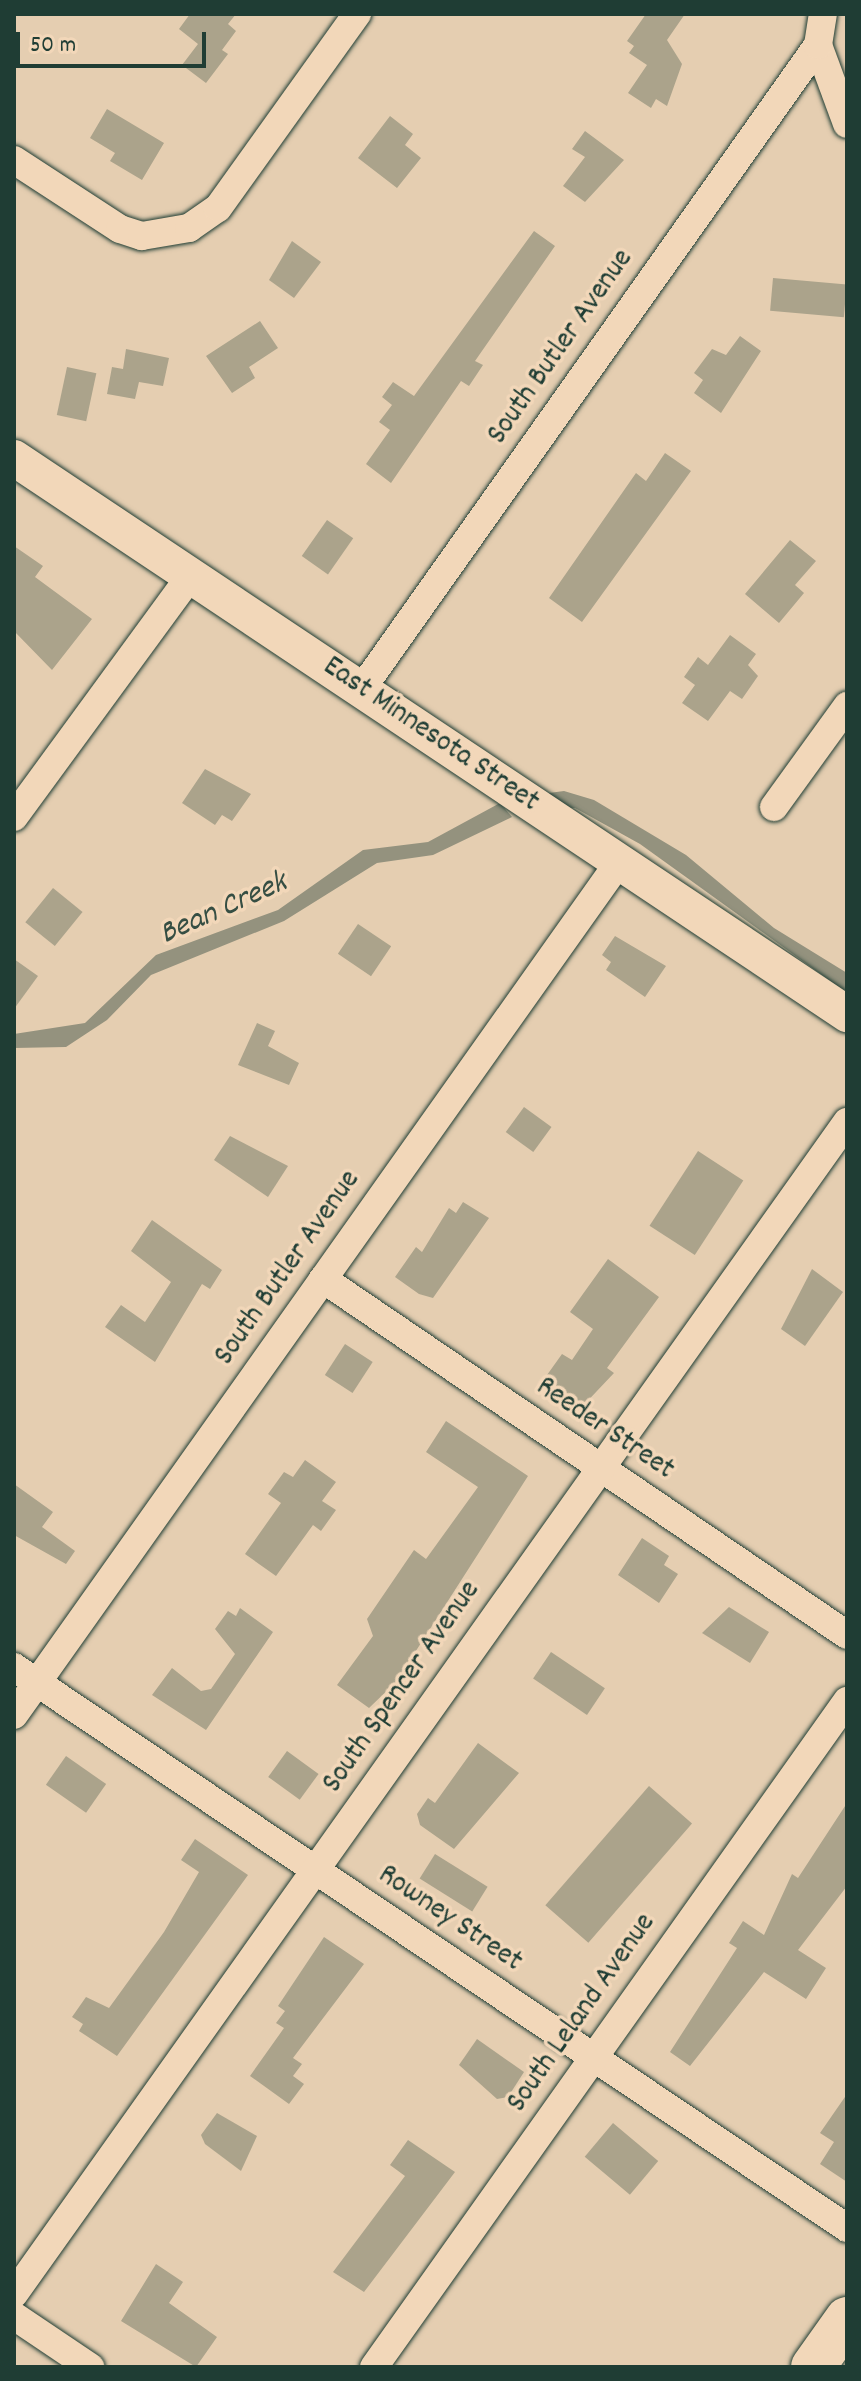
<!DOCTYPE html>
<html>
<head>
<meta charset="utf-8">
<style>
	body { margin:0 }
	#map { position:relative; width:861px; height:2381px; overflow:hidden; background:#e5ceb1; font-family:Dekko,sans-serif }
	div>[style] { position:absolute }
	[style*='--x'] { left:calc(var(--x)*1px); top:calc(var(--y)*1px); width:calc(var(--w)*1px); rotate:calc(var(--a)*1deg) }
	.water>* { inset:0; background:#94927e }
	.building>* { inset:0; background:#aba38b; transform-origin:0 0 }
	.roads { filter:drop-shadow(0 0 2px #1f3d34) drop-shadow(0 0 2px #1f3d34) }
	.minor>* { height:28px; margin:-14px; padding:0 14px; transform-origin:14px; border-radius:14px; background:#f2d7b9 }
	.tertiary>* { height:36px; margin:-18px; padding:0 18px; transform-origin:18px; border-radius:18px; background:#f2d7b9 }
	.primary>* { height:44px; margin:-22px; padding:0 22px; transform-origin:22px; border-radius:22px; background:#f2d7b9 }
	span { translate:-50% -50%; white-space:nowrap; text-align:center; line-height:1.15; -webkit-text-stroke:7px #f2d7b9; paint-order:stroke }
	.street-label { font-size:30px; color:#1f3d34 }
	.water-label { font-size:32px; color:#364e43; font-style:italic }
	.frame { position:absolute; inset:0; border:16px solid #1f3d34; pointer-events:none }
	.scale { position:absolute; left:16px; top:32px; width:190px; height:36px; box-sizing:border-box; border:4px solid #1f3d34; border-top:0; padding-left:10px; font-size:24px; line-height:28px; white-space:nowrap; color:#1f3d34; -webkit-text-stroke:6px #f2d7b9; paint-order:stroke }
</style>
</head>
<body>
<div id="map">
	<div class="water">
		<div style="clip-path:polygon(564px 791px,594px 800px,686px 855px,774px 928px,847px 973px,847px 993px,640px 844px,575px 808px,553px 807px,549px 793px)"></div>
		<div style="clip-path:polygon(500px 803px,512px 817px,433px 855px,377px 863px,284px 921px,151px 975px,107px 1020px,66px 1047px,14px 1048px,14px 1034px,85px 1023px,156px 955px,278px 910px,363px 850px,428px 842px)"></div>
	</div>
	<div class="building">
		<div style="clip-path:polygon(190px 14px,236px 14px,228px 24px,236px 31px,222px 50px,228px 54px,206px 83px,182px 65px,198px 44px,179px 29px)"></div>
		<div style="clip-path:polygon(646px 14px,685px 14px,667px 40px,682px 64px,667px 106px,656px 99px,651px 108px,628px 93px,647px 65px,629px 53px,634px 46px,627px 41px)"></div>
		<div style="clip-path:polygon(107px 109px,164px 143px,142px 180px,110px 161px,115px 153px,90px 138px)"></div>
		<div style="clip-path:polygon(390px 116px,413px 134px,405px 145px,421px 158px,397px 188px,358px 158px)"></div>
		<div style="clip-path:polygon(585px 131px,624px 160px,585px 202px,563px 186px,585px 157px,572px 149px)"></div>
		<div style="clip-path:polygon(534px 231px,555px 246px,475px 361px,483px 365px,469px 386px,461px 381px,391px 483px,366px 464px,390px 430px,379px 422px,392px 405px,382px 397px,393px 382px,414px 396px)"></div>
		<div style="clip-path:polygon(292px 241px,321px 262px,294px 298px,269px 280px)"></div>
		<div style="left:773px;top:278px;width:74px;height:33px;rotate:5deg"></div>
		<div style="clip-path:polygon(260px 321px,278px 348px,249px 367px,255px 378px,232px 393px,206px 356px)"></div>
		<div style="clip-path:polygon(740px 336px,761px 351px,721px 413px,694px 393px,703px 380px,694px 373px,712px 349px,726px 355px)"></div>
		<div style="clip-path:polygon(126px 349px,169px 358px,163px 386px,139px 382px,135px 399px,107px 394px,112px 367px,123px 369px)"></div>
		<div style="left:67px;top:367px;width:30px;height:49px;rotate:12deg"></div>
		<div style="clip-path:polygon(665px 453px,691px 471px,582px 622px,549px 598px,636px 473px,646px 481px)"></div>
		<div style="left:327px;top:520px;width:32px;height:44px;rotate:35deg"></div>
		<div style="clip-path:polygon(790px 540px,816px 561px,795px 585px,804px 593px,779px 623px,745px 594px)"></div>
		<div style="clip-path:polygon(14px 546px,43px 566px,35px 577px,92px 619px,52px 670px,14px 631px)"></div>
		<div style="clip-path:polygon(730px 635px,756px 654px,748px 665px,758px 676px,742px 699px,730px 691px,708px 721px,682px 703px,695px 685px,684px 677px,698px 657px,708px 665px)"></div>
		<div style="clip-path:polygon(205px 769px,251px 794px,232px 821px,222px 815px,215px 825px,182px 803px)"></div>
		<div style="left:53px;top:888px;width:38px;height:44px;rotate:39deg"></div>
		<div style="left:358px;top:924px;width:40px;height:36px;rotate:34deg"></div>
		<div style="clip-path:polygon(615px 936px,666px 966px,645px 997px,606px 970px,611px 962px,602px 955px)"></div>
		<div style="clip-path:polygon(14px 959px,38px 976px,14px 1009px)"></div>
		<div style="clip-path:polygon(257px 1023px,275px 1031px,268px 1046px,299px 1063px,289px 1085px,238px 1065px)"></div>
		<div style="left:524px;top:1107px;width:34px;height:31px;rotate:36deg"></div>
		<div style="clip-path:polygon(230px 1136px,288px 1166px,268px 1197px,214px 1160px)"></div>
		<div style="left:698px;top:1151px;width:54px;height:89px;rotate:33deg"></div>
		<div style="clip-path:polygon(463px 1202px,489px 1218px,433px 1298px,419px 1294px,395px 1277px,416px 1247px,422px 1252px,449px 1208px,456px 1213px)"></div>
		<div style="clip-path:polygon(152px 1220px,222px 1270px,210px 1289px,202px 1284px,155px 1362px,105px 1327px,121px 1305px,145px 1322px,171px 1282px,131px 1251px)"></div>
		<div style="clip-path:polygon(608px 1259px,659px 1297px,607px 1368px,614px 1373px,579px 1410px,551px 1390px,557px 1381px,547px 1375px,562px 1354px,572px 1360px,593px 1329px,570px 1312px)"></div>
		<div style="clip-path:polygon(812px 1269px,843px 1292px,805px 1346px,781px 1329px)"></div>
		<div style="left:345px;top:1344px;width:33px;height:37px;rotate:33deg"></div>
		<div style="clip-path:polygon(446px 1421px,528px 1476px,396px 1682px,369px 1708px,337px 1685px,373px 1636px,367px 1619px,414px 1550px,426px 1559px,478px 1487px,426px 1452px)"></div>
		<div style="clip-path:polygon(305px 1460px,336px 1482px,322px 1501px,336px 1510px,321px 1531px,313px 1525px,276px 1576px,245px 1554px,281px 1503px,268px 1494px,284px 1472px,293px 1477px)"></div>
		<div style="clip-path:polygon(14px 1484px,53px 1512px,42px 1527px,75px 1551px,66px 1564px,14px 1535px)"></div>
		<div style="clip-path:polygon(642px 1538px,669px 1556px,664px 1565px,678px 1574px,659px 1603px,618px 1575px)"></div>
		<div style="clip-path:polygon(729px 1607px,769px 1632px,750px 1663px,702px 1633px)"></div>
		<div style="clip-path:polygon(240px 1608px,273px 1632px,206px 1730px,152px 1695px,172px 1668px,201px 1691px,211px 1689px,235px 1654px,215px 1629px,228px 1611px,236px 1616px)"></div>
		<div style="left:551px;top:1652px;width:65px;height:32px;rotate:34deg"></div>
		<div style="clip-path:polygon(478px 1743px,519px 1773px,454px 1849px,420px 1825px,417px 1814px,428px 1798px,435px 1803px)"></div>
		<div style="left:287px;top:1751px;width:39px;height:32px;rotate:36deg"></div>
		<div style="left:66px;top:1756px;width:49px;height:35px;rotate:35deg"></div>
		<div style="left:649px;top:1786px;width:57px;height:158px;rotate:41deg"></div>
		<div style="clip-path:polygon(847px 1803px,847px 1886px,798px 1950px,826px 1968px,806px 1999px,764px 1972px,690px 2066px,670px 2052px,737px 1948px,729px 1943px,743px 1921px,764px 1935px,792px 1874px,798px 1878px)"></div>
		<div style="clip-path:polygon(195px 1839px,248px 1875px,117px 2056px,79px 2031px,83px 2024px,72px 2017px,86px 1997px,109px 2008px,164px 1932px,199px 1872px,181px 1860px)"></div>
		<div style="left:435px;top:1854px;width:62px;height:29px;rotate:32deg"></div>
		<div style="clip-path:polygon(324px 1937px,364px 1964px,293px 2058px,302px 2064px,293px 2076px,304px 2084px,289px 2104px,250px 2076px,284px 2028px,276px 2023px,285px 2011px,278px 2006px)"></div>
		<div style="clip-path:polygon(477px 2039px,524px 2072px,508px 2097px,497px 2099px,459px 2065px)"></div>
		<div style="clip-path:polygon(847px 2094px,847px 2182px,820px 2164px,834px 2142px,820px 2133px)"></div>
		<div style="clip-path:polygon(217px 2113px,257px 2136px,241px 2171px,205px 2144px,201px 2135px)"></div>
		<div style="left:613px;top:2123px;width:59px;height:44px;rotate:40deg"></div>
		<div style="clip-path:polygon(408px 2140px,455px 2172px,364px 2292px,333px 2272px,405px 2176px,390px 2165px)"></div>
		<div style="clip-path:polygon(156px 2264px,183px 2282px,169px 2303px,217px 2337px,196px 2367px,121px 2321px)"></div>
	</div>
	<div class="roads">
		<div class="minor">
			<div style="--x:818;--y:45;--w:84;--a:69.8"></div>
			<div style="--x:14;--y:160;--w:126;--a:33.1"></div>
			<div style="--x:120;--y:229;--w:23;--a:18"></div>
			<div style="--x:142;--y:236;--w:48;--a:-9.7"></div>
			<div style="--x:189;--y:228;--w:35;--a:-35"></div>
			<div style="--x:218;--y:208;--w:239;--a:-54.4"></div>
			<div style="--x:361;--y:690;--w:790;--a:-54.68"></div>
			<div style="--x:818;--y:45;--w:31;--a:-81"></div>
			<div style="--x:774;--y:807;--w:125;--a:-54.1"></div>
			<div style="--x:14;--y:817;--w:300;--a:-53.8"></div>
			<div style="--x:323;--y:1279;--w:633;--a:34.19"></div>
			<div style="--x:14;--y:1667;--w:1004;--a:33.96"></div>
			<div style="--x:14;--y:1715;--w:1046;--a:-54.65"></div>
			<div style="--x:14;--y:2294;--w:1438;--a:-54.6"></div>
			<div style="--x:14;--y:2316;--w:92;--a:33.9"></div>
			<div style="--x:374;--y:2367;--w:817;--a:-54.62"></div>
		</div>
		<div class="tertiary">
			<div style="--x:14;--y:458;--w:1002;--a:33.72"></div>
		</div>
		<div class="primary">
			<div style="--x:813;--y:2367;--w:59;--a:-54.7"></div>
		</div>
	</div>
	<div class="street-label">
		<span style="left:562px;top:348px;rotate:-55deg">South Butler Avenue</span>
		<span style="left:430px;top:736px;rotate:34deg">East Minnesota Street</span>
		<span style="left:289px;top:1269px;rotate:-55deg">South Butler Avenue</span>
		<span style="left:604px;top:1430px;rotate:34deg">Reeder Street</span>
		<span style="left:403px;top:1688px;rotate:-55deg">South Spencer Avenue</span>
		<span style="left:449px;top:1920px;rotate:34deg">Rowney Street</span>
		<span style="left:583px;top:2014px;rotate:-55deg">South Leland Avenue</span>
	</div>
	<div class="water-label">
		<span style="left:224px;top:910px;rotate:-24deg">Bean Creek</span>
	</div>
	<div class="frame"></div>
	<div class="scale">50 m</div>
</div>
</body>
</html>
